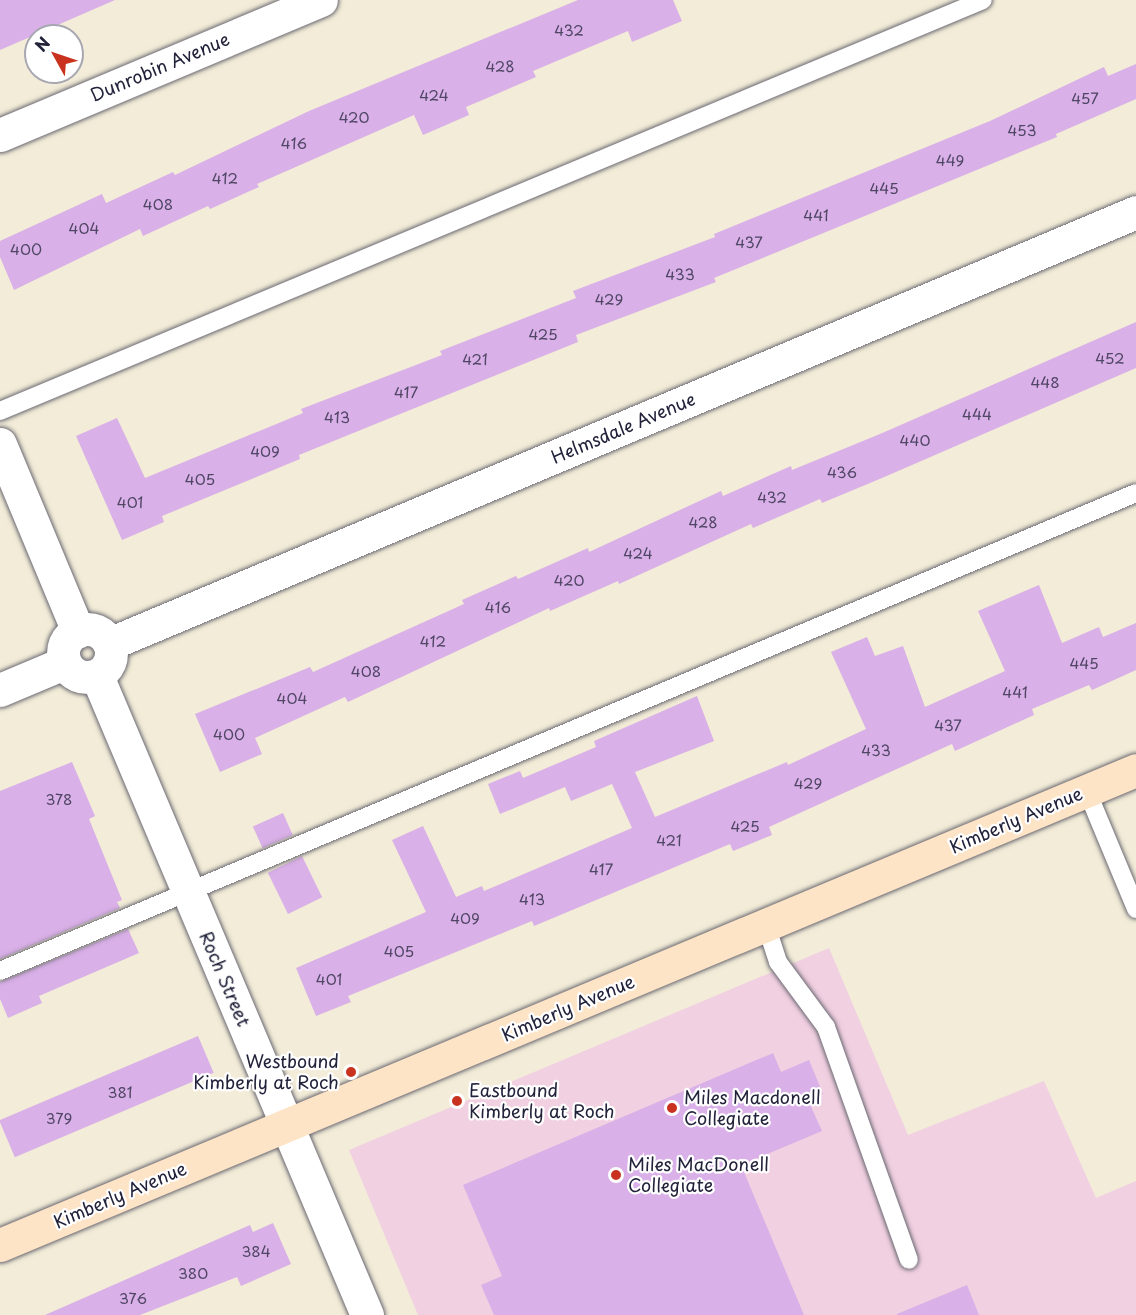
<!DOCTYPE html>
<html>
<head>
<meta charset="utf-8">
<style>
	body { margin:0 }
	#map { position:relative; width:1136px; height:1315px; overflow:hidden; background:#f2ecd8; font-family:"Playpen Sans",sans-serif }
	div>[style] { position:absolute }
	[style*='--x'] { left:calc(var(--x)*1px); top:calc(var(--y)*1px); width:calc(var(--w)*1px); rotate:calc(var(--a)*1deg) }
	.built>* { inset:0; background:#f1d0e2 }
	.building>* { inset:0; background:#d9b0e7; transform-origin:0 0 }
	.roads { filter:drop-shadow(0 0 2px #6b6972) drop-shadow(0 0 2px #6b6972) }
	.lane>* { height:18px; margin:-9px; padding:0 9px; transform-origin:9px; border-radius:9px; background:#fff }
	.street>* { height:33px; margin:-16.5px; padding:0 16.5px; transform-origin:16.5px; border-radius:16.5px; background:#fff }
	.street>.ring { margin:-16.5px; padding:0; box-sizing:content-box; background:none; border:33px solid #fff; border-radius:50% }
	.secondary>* { height:33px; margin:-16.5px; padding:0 16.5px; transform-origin:16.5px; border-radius:16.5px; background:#fee4c6 }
	.dots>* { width:16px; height:16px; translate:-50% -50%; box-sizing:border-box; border:3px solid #fff; border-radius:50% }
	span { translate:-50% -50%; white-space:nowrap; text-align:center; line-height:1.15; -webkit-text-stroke:4.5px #fff; paint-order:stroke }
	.number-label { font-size:15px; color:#504666 }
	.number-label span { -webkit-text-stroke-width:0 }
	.street-label { font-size:18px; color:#22223b }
	.poi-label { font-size:18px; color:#22223b }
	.right { translate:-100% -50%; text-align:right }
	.left { translate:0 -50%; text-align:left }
	.north { position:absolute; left:24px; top:24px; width:60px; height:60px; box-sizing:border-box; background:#fff; border:2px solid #a7a7b1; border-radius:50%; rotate:310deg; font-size:16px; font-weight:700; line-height:24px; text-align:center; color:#22223b }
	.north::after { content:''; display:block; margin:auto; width:21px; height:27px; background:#c8321e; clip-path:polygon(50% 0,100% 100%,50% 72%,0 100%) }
</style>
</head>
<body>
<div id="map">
	<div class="built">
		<div style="clip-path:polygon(829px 948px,908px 1135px,1044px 1081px,1096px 1198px,1136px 1181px,1136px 1315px,418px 1315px,349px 1150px)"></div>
	</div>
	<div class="building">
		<div style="clip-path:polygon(0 0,115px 0,0 50px)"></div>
		<div style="clip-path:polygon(578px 0,673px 0,682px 21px,632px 42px,628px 31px,533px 71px,536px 77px,466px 107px,469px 115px,423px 135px,414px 115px,257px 184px,259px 187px,210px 209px,208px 206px,143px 236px,140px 229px,14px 290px,0 257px,0 241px,102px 194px,106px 203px,173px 172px,175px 175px,309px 111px)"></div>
		<div style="clip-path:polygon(1136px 64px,1136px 99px,1056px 134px,1057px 137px,714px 278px,716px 282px,576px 335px,578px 342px,299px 455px,300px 459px,162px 516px,164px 522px,122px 540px,76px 436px,117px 418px,145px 478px,303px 413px,301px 409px,442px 355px,440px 351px,576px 298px,573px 291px,715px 237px,714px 234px,990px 121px,1104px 67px,1108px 76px)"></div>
		<div style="clip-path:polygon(1136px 322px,1136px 368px,882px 478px,822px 503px,820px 499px,753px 528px,751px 524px,619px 584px,618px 581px,550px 611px,549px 608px,348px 702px,345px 697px,255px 738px,262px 754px,220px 772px,195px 714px,310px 667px,313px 672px,464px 604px,462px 600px,516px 576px,518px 579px,588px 548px,589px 552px,721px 491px,723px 496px,791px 466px,792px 470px,880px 434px)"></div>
		<div style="clip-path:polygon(1039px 585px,1062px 643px,1099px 627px,1103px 637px,1136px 623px,1136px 670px,1092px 690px,1089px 685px,1032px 709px,1034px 715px,955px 751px,952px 744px,846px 792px,769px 827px,772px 835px,733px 851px,730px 844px,534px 926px,532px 921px,348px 996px,351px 1002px,316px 1016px,296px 968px,426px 912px,392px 840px,423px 826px,456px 897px,482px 886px,484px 891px,632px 828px,612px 784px,571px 801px,565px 787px,500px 814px,488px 784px,520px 771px,523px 778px,596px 747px,594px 741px,697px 696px,714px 741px,635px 772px,655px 817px,787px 762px,788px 765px,866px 729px,831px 652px,867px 637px,875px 656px,903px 646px,925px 707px,1005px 671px,978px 611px)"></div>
		<div style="clip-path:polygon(72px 762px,95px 816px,89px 819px,122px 900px,117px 902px,120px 908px,0 959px,0 791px)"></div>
		<div style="left:283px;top:813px;width:24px;height:33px;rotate:66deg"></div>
		<div style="left:302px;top:856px;width:46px;height:38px;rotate:64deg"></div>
		<div style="clip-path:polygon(128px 929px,139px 953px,39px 996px,42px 1003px,8px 1018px,0 999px,0 982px)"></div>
		<div style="left:198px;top:1036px;width:40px;height:216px;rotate:67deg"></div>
		<div style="clip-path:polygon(773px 1053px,781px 1072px,809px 1060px,823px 1094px,808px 1100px,822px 1131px,741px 1165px,804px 1315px,494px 1315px,481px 1285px,502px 1276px,463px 1185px)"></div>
		<div style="clip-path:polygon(273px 1223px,291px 1264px,241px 1286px,237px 1277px,140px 1315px,45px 1315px,250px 1225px,253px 1232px)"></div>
		<div style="clip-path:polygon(967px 1285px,979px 1315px,897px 1315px,897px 1314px)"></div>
	</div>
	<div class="roads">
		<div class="lane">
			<div style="--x:0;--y:411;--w:1065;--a:-22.69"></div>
			<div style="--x:1087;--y:791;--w:128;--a:67.4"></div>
			<div style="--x:766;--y:925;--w:39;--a:72"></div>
			<div style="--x:778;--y:962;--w:81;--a:53.6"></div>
			<div style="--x:826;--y:1027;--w:247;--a:70.4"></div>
			<div style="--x:0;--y:971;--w:1232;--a:-22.82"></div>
		</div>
		<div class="street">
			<div style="--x:0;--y:135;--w:348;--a:-22.8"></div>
			<div style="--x:0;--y:444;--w:203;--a:67.4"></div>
			<div class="ring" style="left:63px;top:629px;width:15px;height:15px"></div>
			<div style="--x:109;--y:644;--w:1114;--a:-22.81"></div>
			<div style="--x:97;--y:676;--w:694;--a:67.09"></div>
			<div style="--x:0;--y:690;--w:69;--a:-22.9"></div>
		</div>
		<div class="secondary">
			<div style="--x:0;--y:1245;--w:1231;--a:-22.69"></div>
		</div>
	</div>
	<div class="dots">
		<div style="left:351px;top:1072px;background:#c8321e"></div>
		<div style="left:457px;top:1101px;background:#c8321e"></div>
		<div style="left:672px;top:1108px;background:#c8321e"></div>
		<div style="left:616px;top:1175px;background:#c8321e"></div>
	</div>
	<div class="number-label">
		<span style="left:569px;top:30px">432</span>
		<span style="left:500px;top:66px">428</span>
		<span style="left:434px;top:95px">424</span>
		<span style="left:1085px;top:98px">457</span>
		<span style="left:354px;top:117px">420</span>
		<span style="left:1022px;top:130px">453</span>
		<span style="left:294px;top:143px">416</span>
		<span style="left:950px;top:160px">449</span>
		<span style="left:225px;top:178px">412</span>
		<span style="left:884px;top:188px">445</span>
		<span style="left:158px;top:204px">408</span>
		<span style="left:816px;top:215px">441</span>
		<span style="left:84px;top:228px">404</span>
		<span style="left:749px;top:242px">437</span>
		<span style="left:26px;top:249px">400</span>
		<span style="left:680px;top:274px">433</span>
		<span style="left:609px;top:299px">429</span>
		<span style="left:543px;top:334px">425</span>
		<span style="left:1110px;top:358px">452</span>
		<span style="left:475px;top:359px">421</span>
		<span style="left:1045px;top:382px">448</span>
		<span style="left:406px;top:392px">417</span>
		<span style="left:977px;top:414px">444</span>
		<span style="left:337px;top:417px">413</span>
		<span style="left:915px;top:440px">440</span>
		<span style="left:265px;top:451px">409</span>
		<span style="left:842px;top:472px">436</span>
		<span style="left:200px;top:479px">405</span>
		<span style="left:772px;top:497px">432</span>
		<span style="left:130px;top:502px">401</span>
		<span style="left:703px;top:522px">428</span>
		<span style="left:638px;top:553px">424</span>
		<span style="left:569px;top:580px">420</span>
		<span style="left:498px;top:607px">416</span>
		<span style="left:433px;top:641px">412</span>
		<span style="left:1084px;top:663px">445</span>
		<span style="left:366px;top:671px">408</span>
		<span style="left:1015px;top:692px">441</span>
		<span style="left:292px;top:698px">404</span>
		<span style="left:948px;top:725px">437</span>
		<span style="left:229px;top:734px">400</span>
		<span style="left:876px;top:750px">433</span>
		<span style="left:808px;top:783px">429</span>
		<span style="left:59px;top:799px">378</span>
		<span style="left:745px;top:826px">425</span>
		<span style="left:669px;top:840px">421</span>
		<span style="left:601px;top:869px">417</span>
		<span style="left:532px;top:899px">413</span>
		<span style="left:465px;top:918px">409</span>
		<span style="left:399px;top:951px">405</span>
		<span style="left:329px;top:979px">401</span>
		<span style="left:120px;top:1092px">381</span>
		<span style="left:59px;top:1118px">379</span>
		<span style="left:256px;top:1251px">384</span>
		<span style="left:193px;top:1273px">380</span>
		<span style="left:133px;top:1298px">376</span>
	</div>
	<div class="street-label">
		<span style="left:160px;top:67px;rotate:-23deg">Dunrobin Avenue</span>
		<span style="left:623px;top:428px;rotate:-23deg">Helmsdale Avenue</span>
		<span style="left:1016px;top:820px;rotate:-23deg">Kimberly Avenue</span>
		<span style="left:225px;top:979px;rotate:67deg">Roch Street</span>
		<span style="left:568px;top:1008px;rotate:-23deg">Kimberly Avenue</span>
		<span style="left:120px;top:1195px;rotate:-23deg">Kimberly Avenue</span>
	</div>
	<div class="poi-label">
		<span class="right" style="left:339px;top:1072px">Westbound<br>Kimberly at Roch</span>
		<span class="left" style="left:469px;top:1101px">Eastbound<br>Kimberly at Roch</span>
		<span class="left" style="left:684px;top:1108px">Miles Macdonell<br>Collegiate</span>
		<span class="left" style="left:628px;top:1175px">Miles MacDonell<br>Collegiate</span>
	</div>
	<div class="north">N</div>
</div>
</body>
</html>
